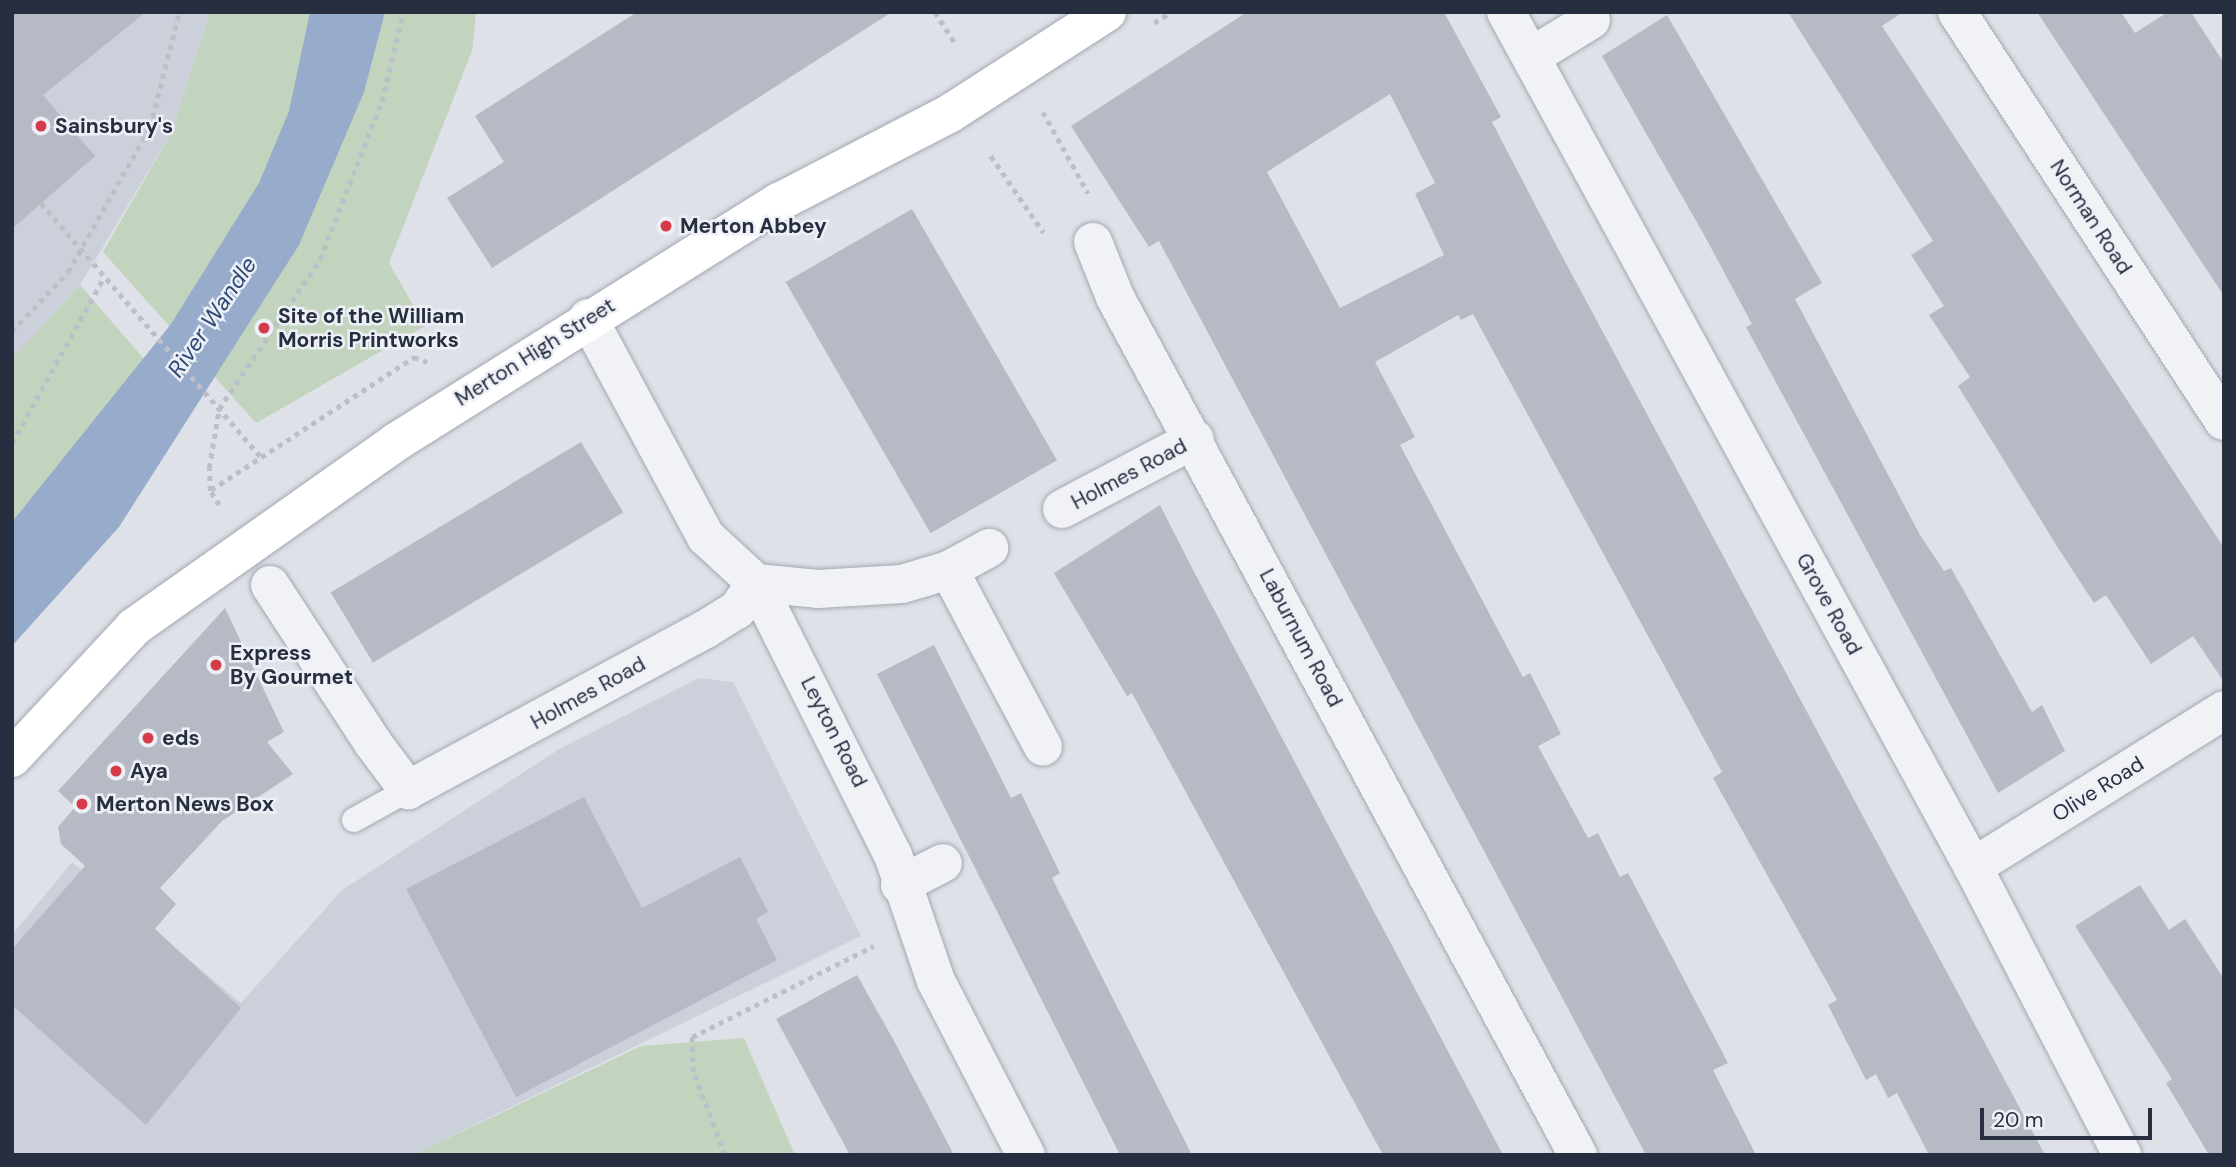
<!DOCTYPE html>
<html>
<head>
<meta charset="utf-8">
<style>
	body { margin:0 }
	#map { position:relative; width:2236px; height:1167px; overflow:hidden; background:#dee1e8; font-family:"DM Sans",sans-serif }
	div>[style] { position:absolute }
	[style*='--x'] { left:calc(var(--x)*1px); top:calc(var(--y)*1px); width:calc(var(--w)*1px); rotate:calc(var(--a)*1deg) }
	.built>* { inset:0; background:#ccd0da }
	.green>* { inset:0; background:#c2d3be }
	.water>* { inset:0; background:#97acca }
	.building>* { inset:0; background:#b5bac5; transform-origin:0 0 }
	.path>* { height:4.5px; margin-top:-2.25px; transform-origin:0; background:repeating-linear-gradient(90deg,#bcbfc7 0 5px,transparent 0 10px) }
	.roads { filter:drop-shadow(0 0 2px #a3a8b2) drop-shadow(0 0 2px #a3a8b2) }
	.service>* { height:24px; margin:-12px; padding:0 12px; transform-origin:12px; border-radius:12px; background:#f1f2f6 }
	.pedestrian>* { height:38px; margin:-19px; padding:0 19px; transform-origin:19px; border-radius:19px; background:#f1f2f6 }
	.minor>* { height:38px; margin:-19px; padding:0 19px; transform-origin:19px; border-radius:19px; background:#f1f2f6 }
	.primary>* { height:38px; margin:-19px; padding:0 19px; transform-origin:19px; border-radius:19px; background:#fff }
	.dots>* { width:19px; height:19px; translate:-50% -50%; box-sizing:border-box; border:4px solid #edf0f6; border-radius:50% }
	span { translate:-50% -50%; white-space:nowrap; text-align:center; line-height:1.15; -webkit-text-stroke:5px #edf0f6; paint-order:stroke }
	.poi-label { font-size:21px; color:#262e40; font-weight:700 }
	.left { translate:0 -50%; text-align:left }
	.street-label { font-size:21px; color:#262e40 }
	.water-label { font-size:23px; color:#2e4976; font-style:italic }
	.frame { position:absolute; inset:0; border:14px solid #262e40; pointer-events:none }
	.scale { position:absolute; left:1980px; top:1108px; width:172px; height:32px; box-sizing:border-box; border:4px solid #262e40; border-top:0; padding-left:9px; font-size:21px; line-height:24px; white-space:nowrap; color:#262e40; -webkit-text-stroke:5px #edf0f6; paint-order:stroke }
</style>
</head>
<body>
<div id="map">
	<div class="built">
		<div style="clip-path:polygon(12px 12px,210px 12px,172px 132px,80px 285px,12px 359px)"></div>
		<div style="clip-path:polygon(699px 678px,733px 682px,861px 936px,413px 1155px,12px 1155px,12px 935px,72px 862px,241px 1003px,342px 890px,561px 748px)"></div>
	</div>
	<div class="green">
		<div style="clip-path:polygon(210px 12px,476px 12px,472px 51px,389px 263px,425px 326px,256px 423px,103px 252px,172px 132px)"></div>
		<div style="clip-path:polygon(80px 285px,144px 359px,12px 522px,12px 359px)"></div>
		<div style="clip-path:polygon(744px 1038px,795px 1155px,413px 1155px,641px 1046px)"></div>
	</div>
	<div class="water">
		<div style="clip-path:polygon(310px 12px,385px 12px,364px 92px,299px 245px,119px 527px,12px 646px,12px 522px,171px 324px,259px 183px,289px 111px)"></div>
	</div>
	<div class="building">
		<div style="clip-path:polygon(12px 12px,146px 12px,43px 95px,95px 156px,12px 229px)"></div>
		<div style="clip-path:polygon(637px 12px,892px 12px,492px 268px,447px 198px,504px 162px,475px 116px)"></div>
		<div style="clip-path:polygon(evenodd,1247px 12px,1444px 12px,1501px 117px,1492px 122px,1554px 241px,2045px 1155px,1929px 1155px,1897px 1093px,1888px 1098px,1876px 1074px,1866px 1080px,1828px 1005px,1837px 1000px,1713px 778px,1722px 772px,1473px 314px,1461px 320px,1458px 315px,1375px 362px,1415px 437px,1400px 445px,1523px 677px,1530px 673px,1561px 734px,1538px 746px,1588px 838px,1598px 833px,1620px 877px,1628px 873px,1728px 1063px,1713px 1070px,1756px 1155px,1646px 1155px,1159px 241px,1149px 247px,1071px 126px,1247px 12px,1390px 94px,1435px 183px,1415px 194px,1444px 255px,1340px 308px,1267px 172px,1390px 94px)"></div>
		<div style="clip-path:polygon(1788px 12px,1903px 12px,1882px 26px,2224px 548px,2224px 682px,2193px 636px,2151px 664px,2106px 595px,2094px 603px,2060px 551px,1958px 386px,1970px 377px,1929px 315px,1944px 306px,1911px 255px,1933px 241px)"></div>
		<div style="clip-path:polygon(2037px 12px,2121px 12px,2135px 33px,2168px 12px,2191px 12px,2224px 63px,2224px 296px)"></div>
		<div style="clip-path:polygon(1667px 15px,1822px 283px,1795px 299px,1920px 535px,1944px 571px,1951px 568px,2032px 712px,2042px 705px,2065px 751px,1998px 793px,1746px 327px,1752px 324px,1703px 233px,1602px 56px)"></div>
		<div style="left:912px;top:209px;width:290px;height:146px;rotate:60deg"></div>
		<div style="left:581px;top:442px;width:82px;height:292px;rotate:59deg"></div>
		<div style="clip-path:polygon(1160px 505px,1192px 568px,1503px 1155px,1383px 1155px,1132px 693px,1127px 696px,1054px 573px)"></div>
		<div style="clip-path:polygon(225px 608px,284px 732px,267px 742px,293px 774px,222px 821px,160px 888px,176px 904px,155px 929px,241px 1008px,146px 1125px,12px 1005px,12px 949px,85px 866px,61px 844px,58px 827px,75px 807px,58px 791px)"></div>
		<div style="clip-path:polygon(934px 645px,1011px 798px,1021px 793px,1060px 873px,1052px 878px,1192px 1155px,1120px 1155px,877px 674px)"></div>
		<div style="clip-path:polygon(584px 797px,642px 908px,740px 857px,768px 912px,756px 919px,777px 960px,516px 1097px,406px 889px)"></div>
		<div style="clip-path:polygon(2140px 885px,2169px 930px,2185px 919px,2224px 979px,2224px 1155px,2209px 1155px,2166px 1083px,2172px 1079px,2075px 926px)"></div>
		<div style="clip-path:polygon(857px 975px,894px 1041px,954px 1155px,850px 1155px,776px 1019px)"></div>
	</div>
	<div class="path">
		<div style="--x:935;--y:12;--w:40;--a:57.1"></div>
		<div style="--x:1154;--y:23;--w:20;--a:-33"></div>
		<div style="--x:1043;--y:112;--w:93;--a:60.9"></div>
		<div style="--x:991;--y:156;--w:93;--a:55.5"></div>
		<div style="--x:41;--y:203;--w:337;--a:49.1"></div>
		<div style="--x:12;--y:331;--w:81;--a:-46.5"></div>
		<div style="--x:68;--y:272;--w:167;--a:-60.5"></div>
		<div style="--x:150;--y:127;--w:119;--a:-75.8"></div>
		<div style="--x:12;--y:443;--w:188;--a:-61"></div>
		<div style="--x:211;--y:490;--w:243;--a:-33.2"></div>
		<div style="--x:414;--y:357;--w:14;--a:21"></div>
		<div style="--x:219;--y:505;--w:17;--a:-123"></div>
		<div style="--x:210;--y:491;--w:23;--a:-92"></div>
		<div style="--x:209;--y:468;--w:60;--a:-80.4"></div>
		<div style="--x:219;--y:409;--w:181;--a:-56"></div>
		<div style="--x:320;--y:259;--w:170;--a:-68.6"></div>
		<div style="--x:382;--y:101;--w:91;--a:-76.7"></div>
		<div style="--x:725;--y:1155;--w:89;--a:-111.1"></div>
		<div style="--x:693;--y:1072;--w:35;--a:-92"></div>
		<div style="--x:692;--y:1037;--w:203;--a:-26.6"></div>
	</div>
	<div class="roads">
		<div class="service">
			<div style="--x:354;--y:820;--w:62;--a:-29.1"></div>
		</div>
		<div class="pedestrian">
			<div style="--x:1093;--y:242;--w:59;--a:68.2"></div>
			<div style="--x:756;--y:583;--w:305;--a:63.3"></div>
			<div style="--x:270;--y:585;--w:189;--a:56.9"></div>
		</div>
		<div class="minor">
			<div style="--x:1506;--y:12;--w:974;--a:61.36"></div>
			<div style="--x:1973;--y:867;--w:324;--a:62.6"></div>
			<div style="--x:1957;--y:12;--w:488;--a:56.9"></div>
			<div style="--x:1532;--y:56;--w:69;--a:-31.4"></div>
			<div style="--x:1115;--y:297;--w:975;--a:61.65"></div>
			<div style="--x:588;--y:318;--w:249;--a:61.7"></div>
			<div style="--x:706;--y:537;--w:68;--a:42.6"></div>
			<div style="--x:756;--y:583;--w:62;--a:5.5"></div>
			<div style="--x:818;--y:589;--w:84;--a:-3.4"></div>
			<div style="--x:902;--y:584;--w:49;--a:-16.6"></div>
			<div style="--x:949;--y:570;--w:46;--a:-28.8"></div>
			<div style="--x:1062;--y:509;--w:150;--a:-27.8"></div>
			<div style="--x:949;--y:570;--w:200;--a:62"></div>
			<div style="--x:373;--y:743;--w:59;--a:53.3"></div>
			<div style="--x:408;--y:790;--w:339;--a:-28.4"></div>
			<div style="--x:706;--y:629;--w:36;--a:-32"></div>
			<div style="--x:737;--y:610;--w:33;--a:-55"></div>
			<div style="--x:893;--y:855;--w:133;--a:71.2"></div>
			<div style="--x:936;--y:981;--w:196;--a:62.7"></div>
			<div style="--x:1973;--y:867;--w:296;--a:-32"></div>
			<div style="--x:900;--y:885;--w:48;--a:-27.1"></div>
		</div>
		<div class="primary">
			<div style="--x:12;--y:758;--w:179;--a:-47"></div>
			<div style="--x:134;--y:627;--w:321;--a:-35.2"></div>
			<div style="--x:396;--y:442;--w:452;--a:-32.1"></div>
			<div style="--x:779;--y:202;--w:191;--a:-27.4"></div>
			<div style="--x:949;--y:114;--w:188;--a:-32.8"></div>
		</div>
	</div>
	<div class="dots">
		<div style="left:41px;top:126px;background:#d53b48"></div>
		<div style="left:666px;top:226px;background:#d53b48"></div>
		<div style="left:264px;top:328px;background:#d53b48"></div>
		<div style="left:216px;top:665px;background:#d53b48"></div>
		<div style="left:148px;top:738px;background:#d53b48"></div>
		<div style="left:116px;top:771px;background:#d53b48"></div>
		<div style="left:82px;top:804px;background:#d53b48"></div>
	</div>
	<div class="poi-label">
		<span class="left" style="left:55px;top:126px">Sainsbury's</span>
		<span class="left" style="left:680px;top:226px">Merton Abbey</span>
		<span class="left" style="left:278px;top:328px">Site of the William<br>Morris Printworks</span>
		<span class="left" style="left:230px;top:665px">Express<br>By Gourmet</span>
		<span class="left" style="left:162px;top:738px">eds</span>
		<span class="left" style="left:130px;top:771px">Aya</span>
		<span class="left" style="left:96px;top:804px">Merton News Box</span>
	</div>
	<div class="street-label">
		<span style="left:2091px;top:217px;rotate:57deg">Norman Road</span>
		<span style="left:535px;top:352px;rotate:-32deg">Merton High Street</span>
		<span style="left:1129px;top:474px;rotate:-28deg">Holmes Road</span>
		<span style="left:1829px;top:604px;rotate:61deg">Grove Road</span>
		<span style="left:1301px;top:638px;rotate:62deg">Laburnum Road</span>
		<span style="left:588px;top:693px;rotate:-29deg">Holmes Road</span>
		<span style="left:834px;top:732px;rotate:63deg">Leyton Road</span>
		<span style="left:2098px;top:789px;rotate:-32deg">Olive Road</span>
	</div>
	<div class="water-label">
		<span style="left:212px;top:317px;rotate:-56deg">River Wandle</span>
	</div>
	<div class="frame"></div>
	<div class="scale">20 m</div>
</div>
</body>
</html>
